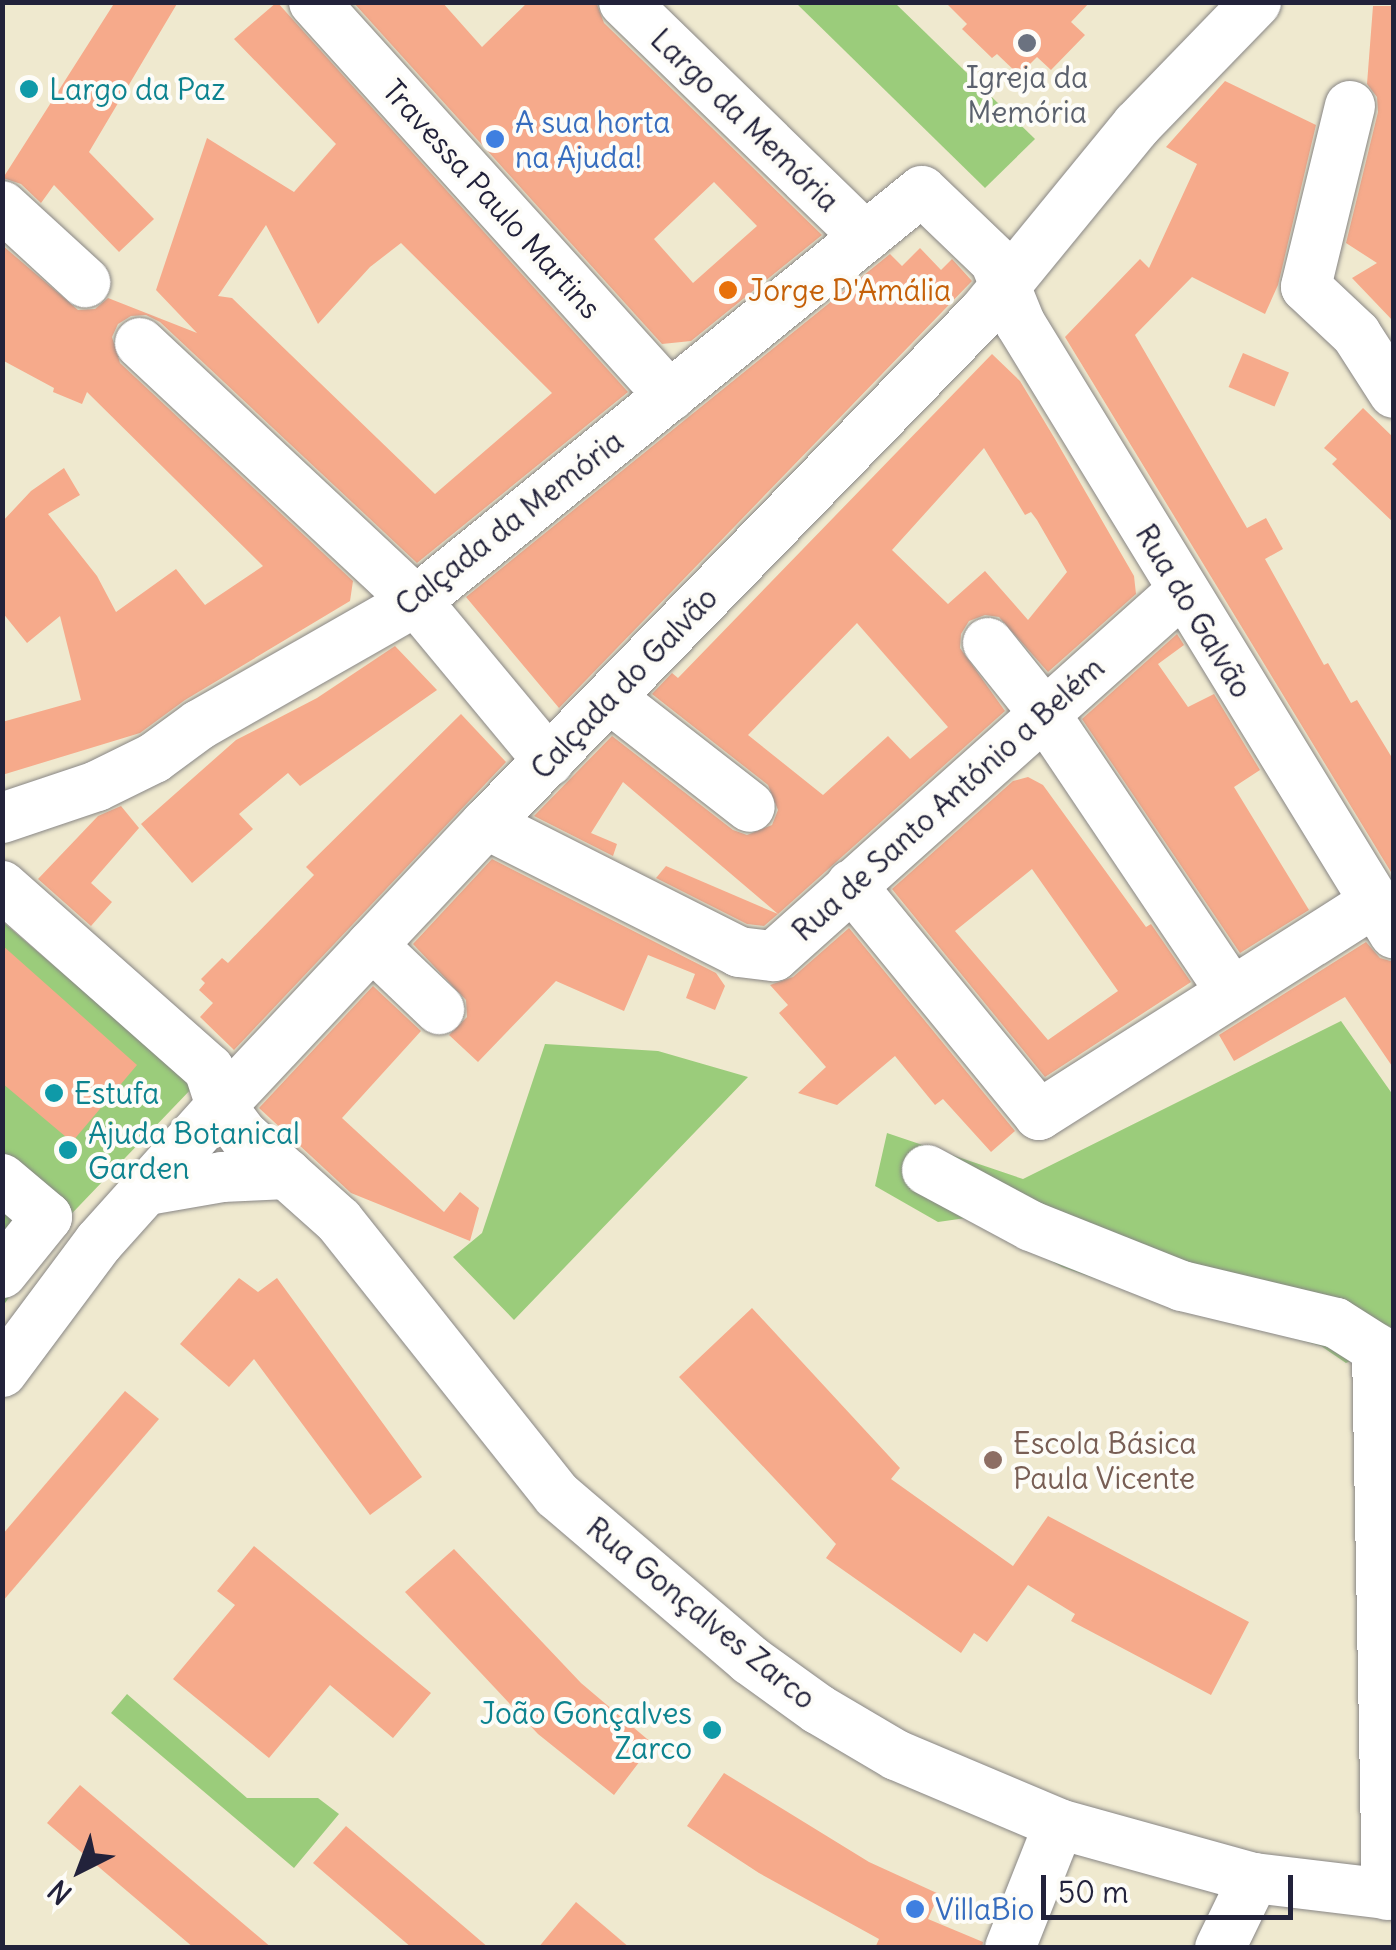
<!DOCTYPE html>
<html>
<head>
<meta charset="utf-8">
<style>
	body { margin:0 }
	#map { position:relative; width:1396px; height:1950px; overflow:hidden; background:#efe9cf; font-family:Delius,sans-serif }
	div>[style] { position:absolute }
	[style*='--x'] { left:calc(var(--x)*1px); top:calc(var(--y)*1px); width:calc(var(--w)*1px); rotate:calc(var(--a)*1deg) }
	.green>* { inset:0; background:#9bcc7b }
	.building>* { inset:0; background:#f6aa8b; transform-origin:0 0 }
	.roads { filter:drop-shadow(0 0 2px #888685) drop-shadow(0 0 2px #888685) }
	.minor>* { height:50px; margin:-25px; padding:0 25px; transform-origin:25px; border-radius:25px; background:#fff }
	.dots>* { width:28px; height:28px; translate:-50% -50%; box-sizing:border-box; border:5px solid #fdfcf7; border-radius:50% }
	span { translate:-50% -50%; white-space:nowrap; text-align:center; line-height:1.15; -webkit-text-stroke:8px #fdfcf7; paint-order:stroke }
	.worship-label { font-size:30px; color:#5b616d }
	.culture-label { font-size:30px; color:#0d838f }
	.left { translate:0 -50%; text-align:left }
	.right { translate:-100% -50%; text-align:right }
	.street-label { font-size:30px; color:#22223b }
	.shop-label { font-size:30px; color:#366cbe }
	.food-label { font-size:30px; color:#c56008 }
	.education-label { font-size:30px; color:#785e54 }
	.frame { position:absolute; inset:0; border:5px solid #22223b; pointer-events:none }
	.north { position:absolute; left:30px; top:1820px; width:100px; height:100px; -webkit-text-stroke:8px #fdfcf7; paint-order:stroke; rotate:222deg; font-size:28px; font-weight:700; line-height:40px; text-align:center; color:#22223b }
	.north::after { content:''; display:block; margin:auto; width:35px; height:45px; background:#22223b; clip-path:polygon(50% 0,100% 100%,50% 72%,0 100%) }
	.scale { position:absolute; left:1041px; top:1875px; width:252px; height:45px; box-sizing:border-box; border:5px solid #22223b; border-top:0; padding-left:12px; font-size:30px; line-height:35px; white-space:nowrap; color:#22223b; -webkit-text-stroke:8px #fdfcf7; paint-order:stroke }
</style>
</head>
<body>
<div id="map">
	<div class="green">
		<div style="clip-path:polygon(796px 3px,895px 3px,1035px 139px,985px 188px)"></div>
		<div style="clip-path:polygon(3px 922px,194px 1086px,57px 1229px,3px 1306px)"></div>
		<div style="clip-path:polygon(1341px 1021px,1393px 1095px,1393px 1343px,1346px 1363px,1321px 1346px,1154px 1299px,1062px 1267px,973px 1217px,938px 1222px,875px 1186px,887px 1133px,1023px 1179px)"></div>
		<div style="clip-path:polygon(545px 1044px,658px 1051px,748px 1077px,514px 1320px,453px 1257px,482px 1233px)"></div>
		<div style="clip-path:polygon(127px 1694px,247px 1798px,318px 1798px,339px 1814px,294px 1868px,111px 1713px)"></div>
	</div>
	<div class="building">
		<div style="clip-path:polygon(115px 2px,178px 2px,89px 152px,154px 219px,119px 252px,54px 185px,41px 203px,21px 184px,3px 178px)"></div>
		<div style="clip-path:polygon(evenodd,277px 2px,628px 392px,417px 563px,160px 322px,146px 315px,131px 316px,118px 324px,112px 337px,120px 363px,353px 581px,350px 601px,185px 700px,140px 733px,2px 775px,2px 722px,81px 700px,60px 616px,27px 643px,2px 612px,2px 522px,31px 491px,64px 468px,80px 495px,48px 514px,97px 576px,116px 612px,176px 569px,205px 605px,263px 566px,87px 392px,82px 404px,53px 392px,54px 388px,2px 360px,2px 245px,78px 310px,95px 309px,108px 298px,197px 333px,156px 290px,207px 138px,294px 192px,336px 144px,234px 39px,277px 2px,266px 225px,318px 324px,370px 267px,401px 243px,552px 393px,435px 494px,232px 298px,218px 296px,266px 225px)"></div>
		<div style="clip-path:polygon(evenodd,353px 2px,442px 2px,482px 47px,528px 2px,596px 2px,604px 23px,822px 235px,691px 341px,662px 344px,353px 2px,714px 182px,757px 226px,693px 283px,654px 239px,714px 182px)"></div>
		<div style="clip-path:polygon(945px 2px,1090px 2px,1071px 22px,1085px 35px,1051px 70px,1037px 57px,1019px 75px,997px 54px,992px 58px,962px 29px,967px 24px)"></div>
		<div style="clip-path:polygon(1373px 6px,1394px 6px,1394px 322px,1352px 278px,1377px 263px,1346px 243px,1378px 112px,1377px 97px,1367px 84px)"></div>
		<div style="clip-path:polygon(1225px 81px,1316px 125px,1278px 285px,1265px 314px,1192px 277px,1135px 335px,1247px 528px,1266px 518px,1283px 549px,1265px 559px,1324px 665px,1328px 663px,1351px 703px,1357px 700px,1394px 761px,1394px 877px,1065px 337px,1140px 259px,1149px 268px,1197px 164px,1166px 147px)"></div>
		<div style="clip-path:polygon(920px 248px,941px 270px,952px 259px,972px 281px,559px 708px,466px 597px,890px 254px,902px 266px)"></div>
		<div style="left:1243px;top:353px;width:50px;height:37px;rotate:23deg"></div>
		<div style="clip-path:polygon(evenodd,992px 354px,1020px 381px,1055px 439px,1134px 576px,1136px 594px,1048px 672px,999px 617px,985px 615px,969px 621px,961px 634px,960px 648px,1005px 711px,778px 914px,623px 782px,591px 833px,617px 844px,613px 856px,534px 816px,612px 736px,733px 830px,747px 835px,772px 825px,778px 810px,768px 785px,652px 694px,672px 673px,678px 678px,992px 354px,984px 448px,1025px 515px,1031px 512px,1037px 520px,1067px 572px,1028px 620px,985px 571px,948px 604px,892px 550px,984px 448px,992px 354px,857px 623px,948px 727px,910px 759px,888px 736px,823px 795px,748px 735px,857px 623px)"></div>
		<div style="clip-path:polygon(1363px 408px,1394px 438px,1394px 523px,1332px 464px,1337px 459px,1324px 448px)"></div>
		<div style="clip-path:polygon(1177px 634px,1184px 645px,1158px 664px,1188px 707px,1214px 694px,1260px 770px,1234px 787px,1309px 910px,1240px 953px,1082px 719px)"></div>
		<div style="clip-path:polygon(395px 646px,437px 690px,300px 786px,288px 773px,239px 814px,253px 829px,192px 883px,141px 824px,236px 740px,317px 698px)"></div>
		<div style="clip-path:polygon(461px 714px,506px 762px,234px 1050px,200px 1017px,213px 1003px,199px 990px,205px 983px,201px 979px,222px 958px,228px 963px,314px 875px,306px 867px)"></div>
		<div style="clip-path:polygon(evenodd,1028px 777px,1043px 785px,1146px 927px,1151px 924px,1191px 982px,1045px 1077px,892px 889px,1013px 781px,1028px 777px,1032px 869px,1118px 991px,1048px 1040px,955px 931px,1032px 869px)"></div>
		<div style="clip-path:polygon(121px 806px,139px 828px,91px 883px,112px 902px,91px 926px,38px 879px,98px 816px)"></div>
		<div style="clip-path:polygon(492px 859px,716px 973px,725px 986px,715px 1010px,686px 998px,695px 974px,648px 955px,624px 1011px,556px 981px,478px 1062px,449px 1035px,467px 1017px,466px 1000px,413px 944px)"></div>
		<div style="clip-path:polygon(666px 866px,778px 914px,764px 926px,747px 924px,656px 878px)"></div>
		<div style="clip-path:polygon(849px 928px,1015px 1131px,991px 1152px,943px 1099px,935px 1105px,895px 1056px,837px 1105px,798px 1093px,826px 1067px,779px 1013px,788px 1005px,770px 985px,793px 977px)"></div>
		<div style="clip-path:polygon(1366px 942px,1380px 958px,1394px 962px,1394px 1069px,1345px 997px,1234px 1061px,1219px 1035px)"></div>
		<div style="clip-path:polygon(2px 945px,137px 1065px,72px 1142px,2px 1083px)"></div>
		<div style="clip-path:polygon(373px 986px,421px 1031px,342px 1118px,444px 1212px,460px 1192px,479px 1208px,470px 1241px,351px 1193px,259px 1108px)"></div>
		<div style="clip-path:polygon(239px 1278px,258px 1292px,277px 1278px,422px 1477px,370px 1515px,254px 1359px,229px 1387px,180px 1344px)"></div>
		<div style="clip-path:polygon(752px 1308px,900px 1468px,891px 1479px,1013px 1566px,1048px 1516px,1249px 1622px,1211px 1695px,1071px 1621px,1075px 1614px,1028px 1585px,987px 1642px,974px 1633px,961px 1653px,826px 1558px,836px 1544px,679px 1377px)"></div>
		<div style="clip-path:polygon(125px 1391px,159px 1419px,2px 1602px,2px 1535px)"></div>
		<div style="clip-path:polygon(254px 1546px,431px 1693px,393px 1738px,330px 1685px,269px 1758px,173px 1679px,235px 1605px,217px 1591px)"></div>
		<div style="clip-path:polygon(454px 1549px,581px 1683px,653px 1744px,614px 1795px,538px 1734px,405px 1592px)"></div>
		<div style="clip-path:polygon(724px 1773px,869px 1862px,939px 1894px,928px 1919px,983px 1942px,982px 1948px,875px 1948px,879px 1939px,759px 1873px,687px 1826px)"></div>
		<div style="clip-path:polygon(80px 1785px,140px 1836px,272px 1948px,194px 1948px,47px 1823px)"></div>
		<div style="clip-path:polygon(346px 1826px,406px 1877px,489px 1948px,412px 1948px,355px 1899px,313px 1863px)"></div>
		<div style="clip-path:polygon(576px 1902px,630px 1948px,538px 1948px)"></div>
	</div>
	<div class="roads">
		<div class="minor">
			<div style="--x:314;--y:2;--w:531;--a:47.9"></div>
			<div style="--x:624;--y:2;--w:337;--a:44.2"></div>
			<div style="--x:1350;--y:106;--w:186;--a:103.7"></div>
			<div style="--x:1306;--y:287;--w:69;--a:43.2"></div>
			<div style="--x:1356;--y:334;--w:70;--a:57.2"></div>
			<div style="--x:2;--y:206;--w:113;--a:42.5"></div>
			<div style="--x:140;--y:343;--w:378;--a:43.1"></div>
			<div style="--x:416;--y:601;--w:208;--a:50.3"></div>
			<div style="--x:988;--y:643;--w:90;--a:51.3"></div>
			<div style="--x:1044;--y:713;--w:335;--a:56.1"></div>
			<div style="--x:610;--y:698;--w:177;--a:37.9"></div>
			<div style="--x:2;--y:818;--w:100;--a:-18.6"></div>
			<div style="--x:97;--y:786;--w:64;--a:-26.2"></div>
			<div style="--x:154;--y:758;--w:56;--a:-36.3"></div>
			<div style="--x:199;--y:725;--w:250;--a:-29.7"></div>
			<div style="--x:416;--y:601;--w:651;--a:-39.02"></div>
			<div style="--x:922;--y:191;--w:101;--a:43.8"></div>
			<div style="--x:995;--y:261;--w:67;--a:68"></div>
			<div style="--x:1020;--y:323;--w:716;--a:58.49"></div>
			<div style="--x:486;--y:824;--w:284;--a:26.8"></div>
			<div style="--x:739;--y:952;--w:35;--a:7"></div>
			<div style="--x:774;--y:956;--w:546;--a:-41.81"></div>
			<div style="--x:851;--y:885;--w:297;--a:50.7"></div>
			<div style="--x:1039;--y:1115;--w:394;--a:-32.4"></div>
			<div style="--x:2;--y:886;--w:276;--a:41.5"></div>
			<div style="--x:209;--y:1069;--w:39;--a:72"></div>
			<div style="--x:221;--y:1106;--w:38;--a:53"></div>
			<div style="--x:244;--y:1136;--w:127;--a:41.8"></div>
			<div style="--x:339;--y:1221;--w:350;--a:51.5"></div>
			<div style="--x:557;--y:1495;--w:254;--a:40.5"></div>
			<div style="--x:750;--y:1660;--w:84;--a:35.8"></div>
			<div style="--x:818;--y:1709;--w:91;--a:30.5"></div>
			<div style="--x:896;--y:1755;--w:177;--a:22.9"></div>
			<div style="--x:1059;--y:1824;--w:202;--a:15.5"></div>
			<div style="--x:1254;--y:1878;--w:141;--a:6.9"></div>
			<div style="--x:372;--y:945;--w:93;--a:43.7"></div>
			<div style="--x:927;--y:1170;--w:118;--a:28.3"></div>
			<div style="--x:1031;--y:1226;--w:162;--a:21.7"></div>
			<div style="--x:1182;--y:1286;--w:158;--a:13.5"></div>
			<div style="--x:1336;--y:1323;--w:49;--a:32.4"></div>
			<div style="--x:1377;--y:1349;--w:546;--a:88.95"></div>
			<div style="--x:2;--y:1179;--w:59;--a:40.2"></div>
			<div style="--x:47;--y:1217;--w:72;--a:128.8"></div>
			<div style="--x:147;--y:1190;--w:76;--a:-9.8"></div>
			<div style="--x:222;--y:1177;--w:65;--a:-2.6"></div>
			<div style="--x:2;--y:1372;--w:162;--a:-53.3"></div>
			<div style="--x:99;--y:1242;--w:183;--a:-48.1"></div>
			<div style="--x:221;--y:1106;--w:387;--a:-46.8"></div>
			<div style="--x:486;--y:824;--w:713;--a:-45.8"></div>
			<div style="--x:983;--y:313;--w:243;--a:-50.7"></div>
			<div style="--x:1137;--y:125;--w:171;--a:-45.9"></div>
			<div style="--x:1010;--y:1948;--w:133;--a:-68.4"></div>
			<div style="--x:1220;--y:1948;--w:78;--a:-64.1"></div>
		</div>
	</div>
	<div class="dots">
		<div style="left:1027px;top:43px;background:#6b7280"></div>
		<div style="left:29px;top:89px;background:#0f9aa8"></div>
		<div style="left:495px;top:139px;background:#3f7fe0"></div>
		<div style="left:728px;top:290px;background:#e8710a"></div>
		<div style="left:54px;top:1093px;background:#0f9aa8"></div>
		<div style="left:68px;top:1150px;background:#0f9aa8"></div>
		<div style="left:993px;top:1460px;background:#8d6e63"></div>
		<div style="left:712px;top:1730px;background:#0f9aa8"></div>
		<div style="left:915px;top:1909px;background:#3f7fe0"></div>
	</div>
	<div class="worship-label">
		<span style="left:1027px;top:94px">Igreja da<br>Memória</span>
	</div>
	<div class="culture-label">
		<span class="left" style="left:49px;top:89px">Largo da Paz</span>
		<span class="left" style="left:74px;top:1093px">Estufa</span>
		<span class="left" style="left:88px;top:1150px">Ajuda Botanical<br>Garden</span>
		<span class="right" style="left:692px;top:1730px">João Gonçalves<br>Zarco</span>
	</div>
	<div class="street-label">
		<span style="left:745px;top:120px;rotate:44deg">Largo da Memória</span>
		<span style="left:492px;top:199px;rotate:48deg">Travessa Paulo Martins</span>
		<span style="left:509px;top:523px;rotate:-38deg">Calçada da Memória</span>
		<span style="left:1194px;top:611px;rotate:59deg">Rua do Galvão</span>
		<span style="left:624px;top:683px;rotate:-46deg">Calçada do Galvão</span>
		<span style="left:948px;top:799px;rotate:-42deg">Rua de Santo António a Belém</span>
		<span style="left:701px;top:1613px;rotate:39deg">Rua Gonçalves Zarco</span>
	</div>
	<div class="shop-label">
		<span class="left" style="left:515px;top:139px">A sua horta<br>na Ajuda!</span>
		<span class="left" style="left:935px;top:1909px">VillaBio</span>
	</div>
	<div class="food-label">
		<span class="left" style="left:748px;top:290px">Jorge D'Amália</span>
	</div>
	<div class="education-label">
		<span class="left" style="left:1013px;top:1460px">Escola Básica<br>Paula Vicente</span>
	</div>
	<div class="frame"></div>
	<div class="north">N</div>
	<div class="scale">50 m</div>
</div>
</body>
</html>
